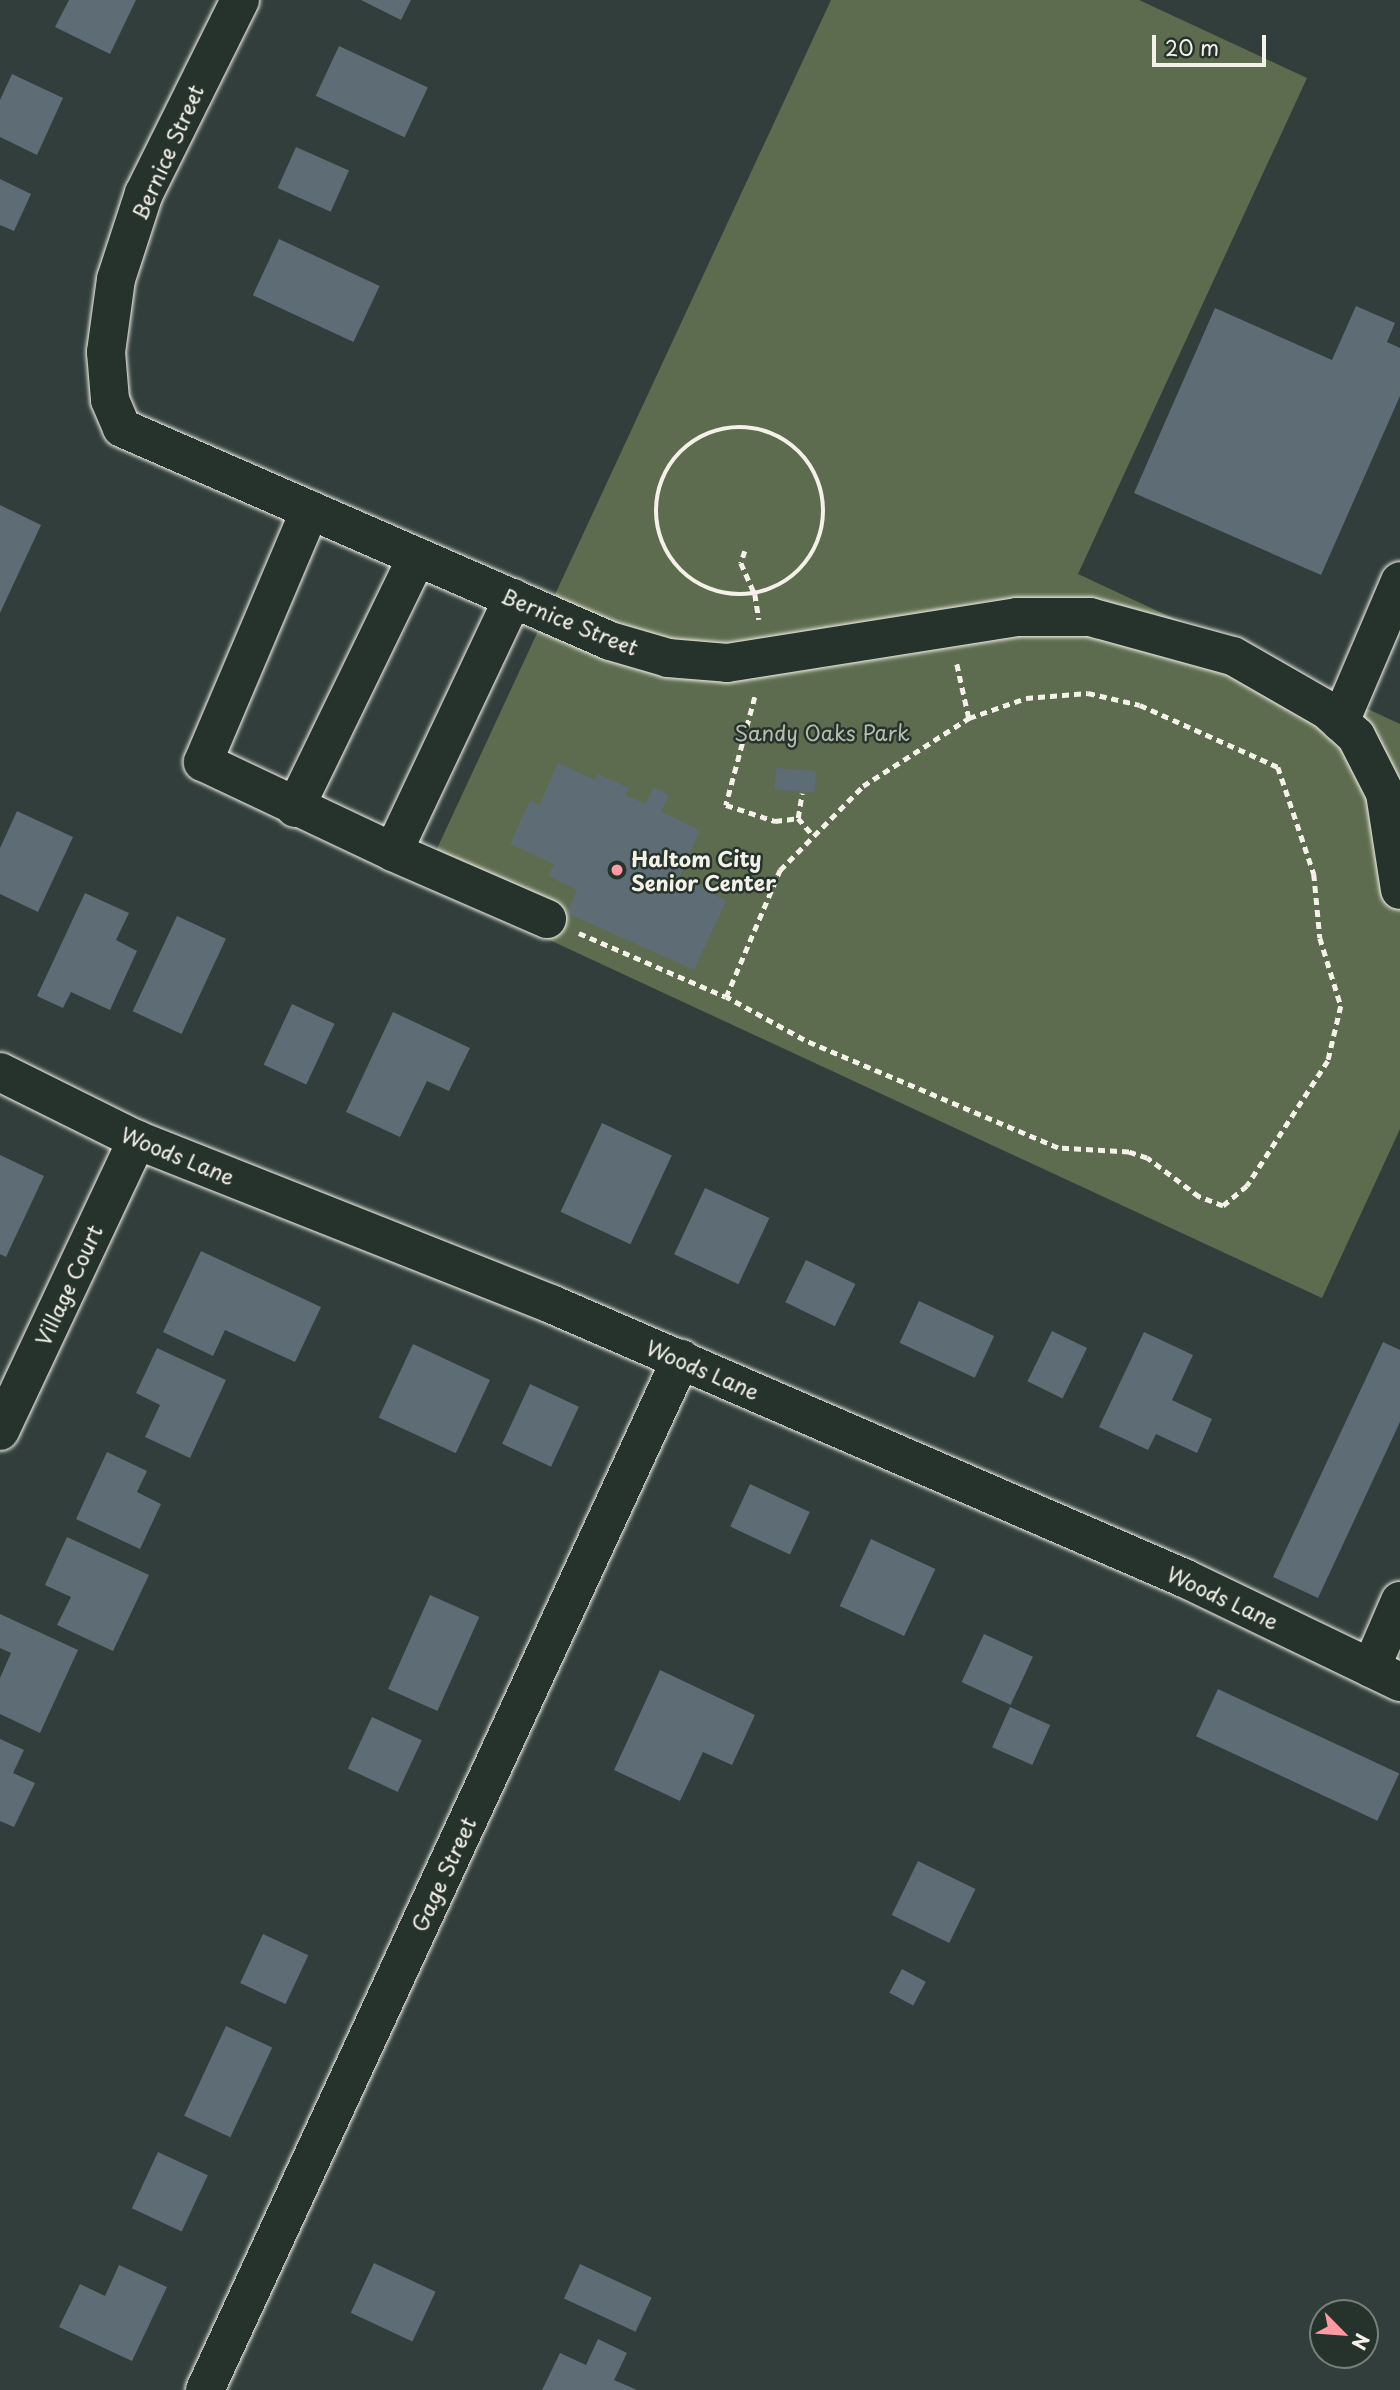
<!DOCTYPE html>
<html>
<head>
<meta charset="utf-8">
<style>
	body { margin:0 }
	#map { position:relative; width:1400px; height:2390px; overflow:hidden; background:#313e3b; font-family:"Playpen Sans",sans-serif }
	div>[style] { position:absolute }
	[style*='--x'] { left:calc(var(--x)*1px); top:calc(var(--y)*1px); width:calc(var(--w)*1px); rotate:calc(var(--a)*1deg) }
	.green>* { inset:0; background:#5d6c4e }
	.building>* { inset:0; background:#5e6c75; transform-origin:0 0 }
	.path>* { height:4.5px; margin-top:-2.25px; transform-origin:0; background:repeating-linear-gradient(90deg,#f4f1e8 0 7px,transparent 0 12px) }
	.path>.ring { margin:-2.25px; padding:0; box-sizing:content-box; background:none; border:4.5px solid #f4f1e8; border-radius:50% }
	.roads { filter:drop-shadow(0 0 2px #f4f1e8) drop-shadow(0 0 2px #f4f1e8) }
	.minor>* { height:38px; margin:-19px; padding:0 19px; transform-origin:19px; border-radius:19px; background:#26332d }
	.dots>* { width:19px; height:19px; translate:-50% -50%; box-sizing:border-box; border:4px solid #26332d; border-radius:50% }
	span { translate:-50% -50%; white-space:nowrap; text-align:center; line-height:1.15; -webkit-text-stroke:5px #26332d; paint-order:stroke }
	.street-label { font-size:21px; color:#f4f1e8 }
	.park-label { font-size:21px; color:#b8bcaa }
	.poi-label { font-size:21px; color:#f4f1e8; font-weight:700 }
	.left { translate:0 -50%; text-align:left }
	.north { position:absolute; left:1309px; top:2299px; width:70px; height:70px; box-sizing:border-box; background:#26332d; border:2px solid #787f78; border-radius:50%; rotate:115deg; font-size:19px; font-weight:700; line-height:28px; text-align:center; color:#f4f1e8 }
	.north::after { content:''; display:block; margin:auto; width:24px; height:32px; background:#ff9aa2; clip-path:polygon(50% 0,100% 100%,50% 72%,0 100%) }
	.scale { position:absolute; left:1152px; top:35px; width:114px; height:32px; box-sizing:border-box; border:4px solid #f4f1e8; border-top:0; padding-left:9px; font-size:21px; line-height:24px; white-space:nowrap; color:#f4f1e8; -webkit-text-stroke:5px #26332d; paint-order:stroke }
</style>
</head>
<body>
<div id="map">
	<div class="green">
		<div style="clip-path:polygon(831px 0,1139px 0,1307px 78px,1078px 574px,1400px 724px,1400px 1129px,1322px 1298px,422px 881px)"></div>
	</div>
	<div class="building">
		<div style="clip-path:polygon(69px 0,136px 0,110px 54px,55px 27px)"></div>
		<div style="clip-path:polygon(361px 0,411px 0,401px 20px)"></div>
		<div style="left:339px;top:46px;width:98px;height:55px;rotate:25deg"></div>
		<div style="clip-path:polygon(12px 74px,63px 98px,37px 155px,0 137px,0 100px)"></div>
		<div style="left:296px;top:147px;width:58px;height:45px;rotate:24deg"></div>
		<div style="clip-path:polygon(0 179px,31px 194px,14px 231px,0 225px)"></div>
		<div style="left:279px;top:239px;width:111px;height:62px;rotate:25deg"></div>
		<div style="clip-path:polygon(1356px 306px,1395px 323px,1387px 342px,1400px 348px,1400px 396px,1321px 575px,1134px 493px,1215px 308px,1332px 360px)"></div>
		<div style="clip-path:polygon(0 505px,41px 525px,0 613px)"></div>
		<div style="clip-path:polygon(558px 763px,595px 780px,598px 774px,629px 788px,625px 795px,646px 804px,653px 787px,669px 795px,661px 812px,700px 830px,678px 881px,689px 885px,691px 881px,726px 901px,694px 970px,567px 913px,577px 890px,548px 876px,554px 864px,510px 844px,530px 800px,539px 805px)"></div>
		<div style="left:776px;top:768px;width:40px;height:22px;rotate:4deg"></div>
		<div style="clip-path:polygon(17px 811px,73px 837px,38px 912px,0 894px,0 848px)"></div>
		<div style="clip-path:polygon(85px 893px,129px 913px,116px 940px,137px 951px,110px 1010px,71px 992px,63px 1008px,37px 996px)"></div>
		<div style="left:177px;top:916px;width:54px;height:105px;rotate:25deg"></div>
		<div style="left:292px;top:1004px;width:47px;height:67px;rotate:25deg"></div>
		<div style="clip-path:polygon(393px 1012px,470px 1048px,449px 1091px,427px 1081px,400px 1137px,346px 1112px)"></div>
		<div style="left:602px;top:1123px;width:77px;height:98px;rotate:25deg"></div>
		<div style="clip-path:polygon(0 1155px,44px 1176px,6px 1257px,0 1254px)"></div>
		<div style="left:705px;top:1188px;width:71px;height:73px;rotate:25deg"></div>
		<div style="clip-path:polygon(201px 1251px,321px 1307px,295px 1362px,225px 1330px,213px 1356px,163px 1332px)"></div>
		<div style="left:806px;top:1260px;width:55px;height:47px;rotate:26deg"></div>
		<div style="left:919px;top:1301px;width:83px;height:46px;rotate:25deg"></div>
		<div style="left:1052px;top:1331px;width:39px;height:56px;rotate:26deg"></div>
		<div style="clip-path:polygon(1144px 1332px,1193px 1355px,1172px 1400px,1212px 1419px,1197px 1453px,1156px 1434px,1148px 1450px,1099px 1427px)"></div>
		<div style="clip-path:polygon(1383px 1342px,1400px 1350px,1400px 1422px,1318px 1598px,1273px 1577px)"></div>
		<div style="left:413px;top:1344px;width:85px;height:81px;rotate:25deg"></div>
		<div style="clip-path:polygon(157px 1348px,226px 1380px,190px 1458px,145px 1437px,160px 1405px,136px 1393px)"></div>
		<div style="left:530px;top:1384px;width:54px;height:66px;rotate:25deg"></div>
		<div style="clip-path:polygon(107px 1452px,147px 1471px,137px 1492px,161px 1504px,140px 1549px,76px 1519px)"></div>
		<div style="left:750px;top:1484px;width:66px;height:47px;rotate:25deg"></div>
		<div style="clip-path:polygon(67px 1537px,149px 1575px,113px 1651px,57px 1625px,71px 1597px,45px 1585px)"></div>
		<div style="left:871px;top:1539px;width:71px;height:74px;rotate:25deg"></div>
		<div style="left:430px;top:1595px;width:54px;height:103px;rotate:24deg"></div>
		<div style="clip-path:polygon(0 1614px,78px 1650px,40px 1733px,0 1714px,0 1678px,11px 1653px,0 1648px)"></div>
		<div style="left:984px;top:1634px;width:54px;height:53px;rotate:25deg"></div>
		<div style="clip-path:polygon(660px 1670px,755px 1715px,732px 1765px,703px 1752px,680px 1801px,614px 1770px)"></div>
		<div style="left:1218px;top:1689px;width:200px;height:52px;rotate:25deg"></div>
		<div style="left:1010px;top:1707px;width:44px;height:44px;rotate:24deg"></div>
		<div style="left:372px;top:1717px;width:55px;height:57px;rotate:25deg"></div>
		<div style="clip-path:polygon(0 1739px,24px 1750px,13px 1773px,35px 1783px,14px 1827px,0 1821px)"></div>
		<div style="left:918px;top:1861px;width:64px;height:60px;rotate:26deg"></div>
		<div style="left:263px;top:1934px;width:50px;height:54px;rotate:25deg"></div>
		<div style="left:902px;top:1969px;width:27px;height:27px;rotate:28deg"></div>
		<div style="left:226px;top:2026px;width:51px;height:99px;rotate:25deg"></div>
		<div style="left:158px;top:2152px;width:55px;height:62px;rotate:25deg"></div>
		<div style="left:374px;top:2263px;width:68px;height:55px;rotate:25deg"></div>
		<div style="left:580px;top:2264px;width:79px;height:38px;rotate:25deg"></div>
		<div style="clip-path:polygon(119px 2265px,167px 2287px,132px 2361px,59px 2327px,80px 2284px,105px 2296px)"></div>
		<div style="clip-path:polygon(598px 2339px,627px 2353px,614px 2380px,637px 2390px,542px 2390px,560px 2353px,586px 2365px)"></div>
	</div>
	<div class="path">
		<div class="ring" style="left:656px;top:427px;width:163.5px;height:163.5px"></div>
		<div style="--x:745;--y:551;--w:13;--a:108"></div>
		<div style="--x:741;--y:563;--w:34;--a:66"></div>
		<div style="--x:755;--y:594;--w:26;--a:81"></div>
		<div style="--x:957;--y:664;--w:55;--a:77.5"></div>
		<div style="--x:1088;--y:693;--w:53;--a:13"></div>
		<div style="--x:1140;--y:705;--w:151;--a:24.2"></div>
		<div style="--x:1278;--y:767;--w:113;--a:71.4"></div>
		<div style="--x:1314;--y:874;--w:64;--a:84.6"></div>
		<div style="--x:1320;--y:938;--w:71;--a:72.8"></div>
		<div style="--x:1341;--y:1006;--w:57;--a:103.3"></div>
		<div style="--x:1328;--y:1061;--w:149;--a:122.9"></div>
		<div style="--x:1247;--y:1186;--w:31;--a:140"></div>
		<div style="--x:1223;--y:1206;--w:26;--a:-159"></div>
		<div style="--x:1199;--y:1197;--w:65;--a:-143.1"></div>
		<div style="--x:1147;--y:1158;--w:19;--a:-162"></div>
		<div style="--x:1129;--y:1152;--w:71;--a:-176.8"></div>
		<div style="--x:1058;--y:1148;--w:276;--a:-157"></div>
		<div style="--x:804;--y:1040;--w:89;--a:-151.1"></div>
		<div style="--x:726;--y:997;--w:138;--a:-67"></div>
		<div style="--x:780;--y:870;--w:118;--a:-45.3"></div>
		<div style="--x:863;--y:786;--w:126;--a:-32.7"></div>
		<div style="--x:969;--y:718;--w:60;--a:-19.3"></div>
		<div style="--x:1026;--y:698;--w:62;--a:-4.6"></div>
		<div style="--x:755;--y:697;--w:112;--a:105"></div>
		<div style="--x:726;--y:805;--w:52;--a:18.1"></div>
		<div style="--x:775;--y:821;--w:23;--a:-7"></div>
		<div style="--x:798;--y:818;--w:25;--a:-81"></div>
		<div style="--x:798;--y:818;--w:21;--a:49"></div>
		<div style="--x:579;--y:933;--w:160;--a:23.5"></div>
	</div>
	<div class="roads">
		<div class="minor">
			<div style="--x:240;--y:0;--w:216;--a:116.4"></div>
			<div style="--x:144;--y:193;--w:90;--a:108"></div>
			<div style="--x:116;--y:279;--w:74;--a:97.8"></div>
			<div style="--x:106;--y:352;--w:48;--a:85.2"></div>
			<div style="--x:110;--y:400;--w:30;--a:67"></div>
			<div style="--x:122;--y:428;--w:532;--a:23.58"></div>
			<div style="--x:610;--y:641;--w:60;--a:16.3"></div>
			<div style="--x:668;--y:658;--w:59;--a:4.8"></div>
			<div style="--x:727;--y:663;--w:294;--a:-9"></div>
			<div style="--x:1017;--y:617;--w:73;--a:0"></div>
			<div style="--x:1090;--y:617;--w:148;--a:15.3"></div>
			<div style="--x:1233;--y:656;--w:108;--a:29.9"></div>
			<div style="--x:1327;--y:710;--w:39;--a:42"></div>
			<div style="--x:1356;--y:736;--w:64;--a:63"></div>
			<div style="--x:1385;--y:793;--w:98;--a:81.2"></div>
			<div style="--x:310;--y:510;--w:274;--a:113"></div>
			<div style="--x:203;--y:762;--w:210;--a:25.3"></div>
			<div style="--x:393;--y:852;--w:281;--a:-64.7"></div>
			<div style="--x:1340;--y:722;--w:153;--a:-66.9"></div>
			<div style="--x:295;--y:808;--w:279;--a:-64.1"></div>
			<div style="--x:393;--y:852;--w:168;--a:23.5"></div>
			<div style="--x:0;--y:1072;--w:153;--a:26.4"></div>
			<div style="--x:137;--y:1140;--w:445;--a:21.6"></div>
			<div style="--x:551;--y:1304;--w:690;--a:23.41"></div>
			<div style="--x:1184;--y:1578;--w:240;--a:25.7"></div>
			<div style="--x:0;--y:1431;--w:322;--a:-64.8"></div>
			<div style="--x:1371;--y:1668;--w:73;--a:-66.6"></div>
			<div style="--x:205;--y:2390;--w:1136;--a:-65.22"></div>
		</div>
	</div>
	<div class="dots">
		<div style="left:617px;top:870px;background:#ff9aa2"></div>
	</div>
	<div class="street-label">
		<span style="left:167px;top:152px;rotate:-66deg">Bernice Street</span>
		<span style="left:570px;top:621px;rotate:22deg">Bernice Street</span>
		<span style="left:178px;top:1155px;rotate:22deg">Woods Lane</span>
		<span style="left:68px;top:1285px;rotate:-65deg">Village Court</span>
		<span style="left:703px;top:1369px;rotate:23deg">Woods Lane</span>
		<span style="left:1223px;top:1597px;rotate:25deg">Woods Lane</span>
		<span style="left:443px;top:1874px;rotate:-65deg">Gage Street</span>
	</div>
	<div class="park-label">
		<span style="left:822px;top:732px">Sandy Oaks Park</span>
	</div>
	<div class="poi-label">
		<span class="left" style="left:631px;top:870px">Haltom City<br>Senior Center</span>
	</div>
	<div class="north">N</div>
	<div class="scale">20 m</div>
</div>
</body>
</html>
